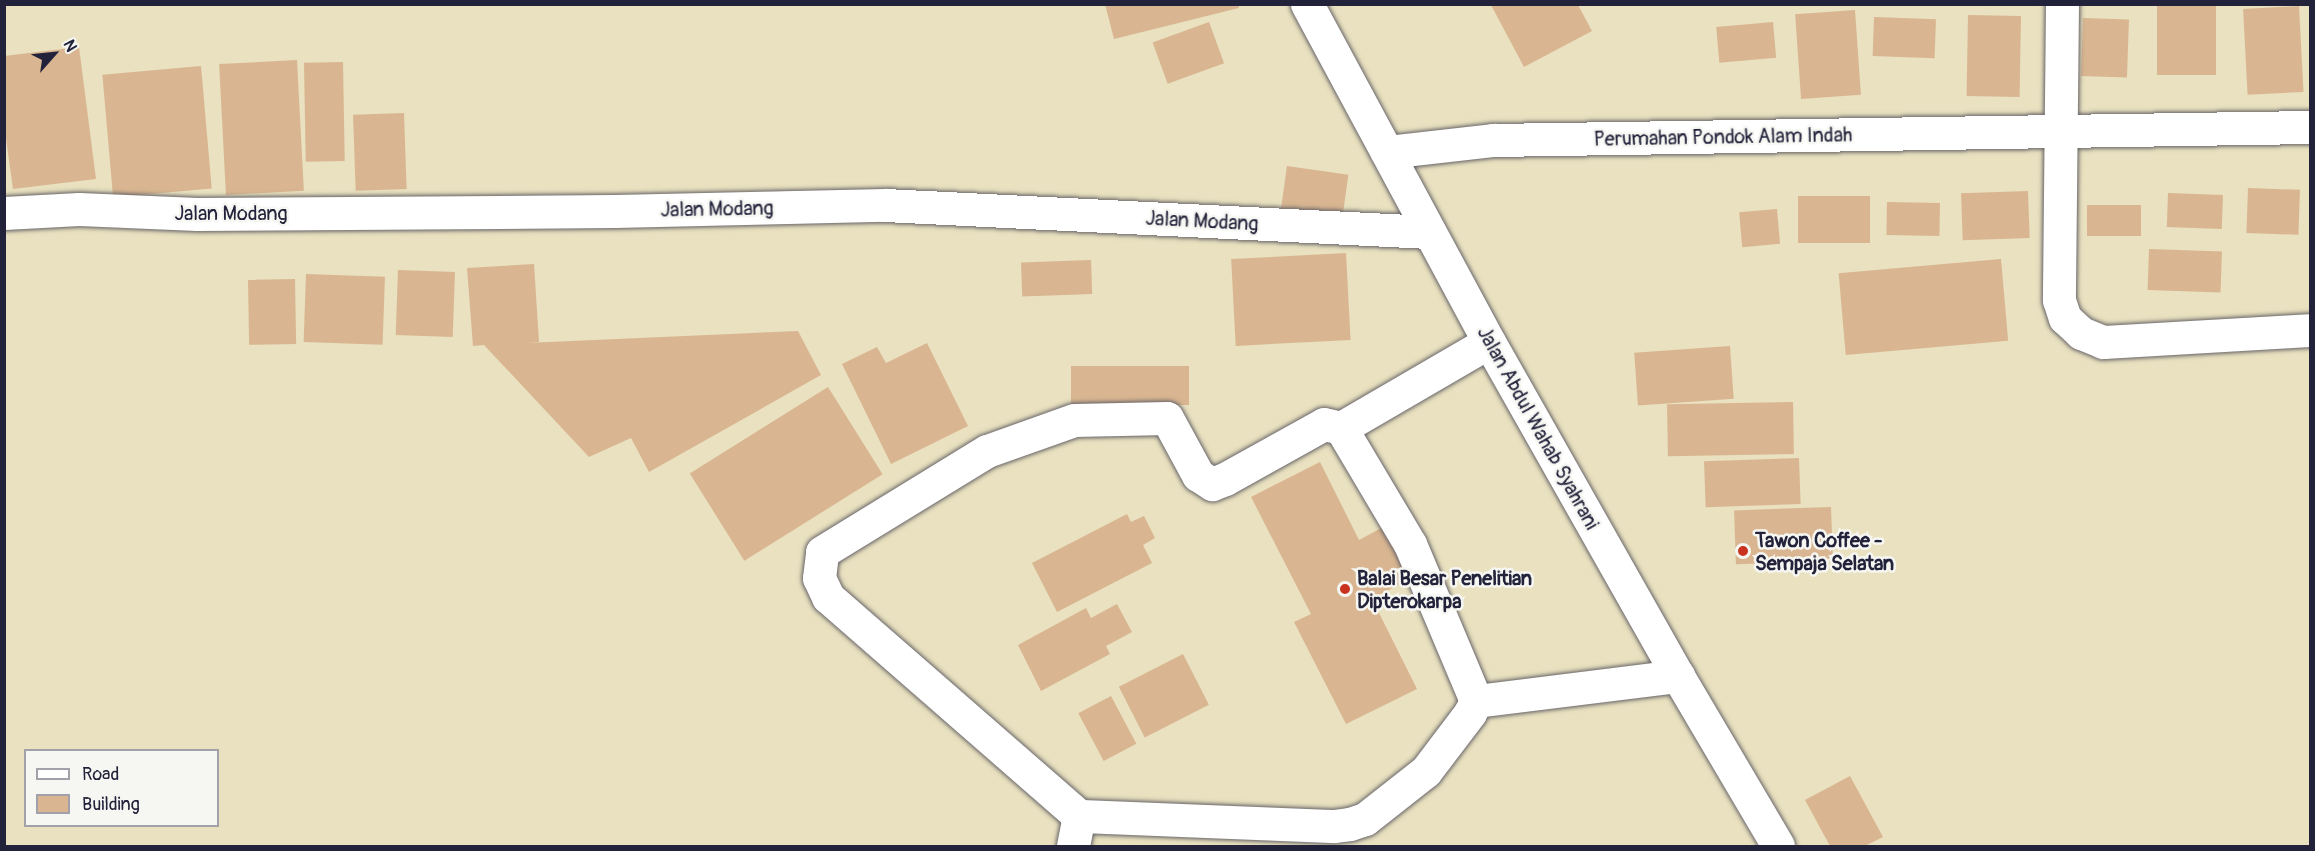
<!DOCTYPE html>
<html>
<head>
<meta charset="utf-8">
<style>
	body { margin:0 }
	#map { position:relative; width:2315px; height:851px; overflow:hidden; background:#e9e1bf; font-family:Pangolin,sans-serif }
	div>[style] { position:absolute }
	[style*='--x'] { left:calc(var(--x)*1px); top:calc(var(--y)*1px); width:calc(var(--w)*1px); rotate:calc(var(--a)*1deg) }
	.building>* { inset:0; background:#d9b691; transform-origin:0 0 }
	.roads { filter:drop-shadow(0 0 2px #686569) drop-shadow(0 0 2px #686569) }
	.minor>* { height:33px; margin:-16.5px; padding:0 16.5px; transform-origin:16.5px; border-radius:16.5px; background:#fff }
	.highway>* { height:33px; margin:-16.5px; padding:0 16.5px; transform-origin:16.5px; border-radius:16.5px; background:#fff }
	.dots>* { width:16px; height:16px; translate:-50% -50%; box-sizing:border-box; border:3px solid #f6f6f2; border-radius:50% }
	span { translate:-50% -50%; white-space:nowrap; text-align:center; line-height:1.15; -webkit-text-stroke:5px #f6f6f2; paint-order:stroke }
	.street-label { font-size:20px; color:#22223b }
	.poi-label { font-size:20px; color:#22223b; font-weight:700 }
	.left { translate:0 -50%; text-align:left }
	.frame { position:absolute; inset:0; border:6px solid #22223b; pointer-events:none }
	.legend { position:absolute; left:24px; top:749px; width:195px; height:78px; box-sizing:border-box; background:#f6f6f2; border:2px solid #a1a1a9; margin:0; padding:8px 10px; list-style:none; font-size:18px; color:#22223b }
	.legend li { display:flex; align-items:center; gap:12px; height:30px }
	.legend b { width:30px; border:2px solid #a1a1a9 }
	.north { position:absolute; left:24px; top:24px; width:60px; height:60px; -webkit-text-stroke:4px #f6f6f2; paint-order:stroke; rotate:63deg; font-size:16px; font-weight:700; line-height:24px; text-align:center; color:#22223b }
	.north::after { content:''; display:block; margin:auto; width:21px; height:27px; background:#22223b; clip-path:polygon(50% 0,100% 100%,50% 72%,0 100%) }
</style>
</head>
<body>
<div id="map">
	<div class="building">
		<div style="clip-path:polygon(1105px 4px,1238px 4px,1239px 8px,1114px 39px)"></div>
		<div style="left:2157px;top:4px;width:59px;height:71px"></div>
		<div style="clip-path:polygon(1491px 5px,1578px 5px,1592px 31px,1524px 67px)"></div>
		<div style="left:2299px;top:6px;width:86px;height:56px;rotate:87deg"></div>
		<div style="left:1855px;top:10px;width:85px;height:60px;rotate:86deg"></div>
		<div style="left:1968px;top:15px;width:53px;height:81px;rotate:1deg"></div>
		<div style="left:1874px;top:17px;width:62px;height:39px;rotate:2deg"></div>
		<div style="left:2083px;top:18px;width:46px;height:58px;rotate:2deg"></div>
		<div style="left:1209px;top:22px;width:44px;height:60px;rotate:70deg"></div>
		<div style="left:1773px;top:22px;width:36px;height:57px;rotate:85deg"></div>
		<div style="clip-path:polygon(79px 47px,96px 179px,13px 189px,4px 124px,4px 56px)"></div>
		<div style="left:297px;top:60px;width:131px;height:78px;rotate:87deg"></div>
		<div style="left:343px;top:62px;width:99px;height:39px;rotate:89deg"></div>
		<div style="left:201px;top:66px;width:123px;height:99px;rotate:85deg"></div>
		<div style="left:404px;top:113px;width:76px;height:51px;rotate:88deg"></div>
		<div style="left:1287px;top:166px;width:62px;height:46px;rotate:8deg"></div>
		<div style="left:2248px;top:188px;width:52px;height:45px;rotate:2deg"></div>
		<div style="left:2028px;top:191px;width:47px;height:67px;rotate:88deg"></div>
		<div style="left:2168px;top:193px;width:55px;height:34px;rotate:2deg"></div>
		<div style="left:1798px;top:196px;width:72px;height:47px"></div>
		<div style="left:1887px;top:202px;width:53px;height:33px;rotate:1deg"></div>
		<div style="left:2087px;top:205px;width:54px;height:31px"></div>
		<div style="left:1777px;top:209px;width:35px;height:38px;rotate:85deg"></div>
		<div style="left:2149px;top:249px;width:73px;height:41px;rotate:2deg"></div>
		<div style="left:1346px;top:253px;width:87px;height:115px;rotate:87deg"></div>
		<div style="left:2001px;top:259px;width:82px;height:163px;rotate:85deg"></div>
		<div style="left:1091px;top:260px;width:34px;height:70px;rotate:88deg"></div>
		<div style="clip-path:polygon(534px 264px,539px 342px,526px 343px,798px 331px,821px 375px,649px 472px,631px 438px,589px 457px,484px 345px,473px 346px,467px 268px)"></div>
		<div style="left:398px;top:270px;width:57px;height:65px;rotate:2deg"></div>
		<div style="left:306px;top:274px;width:79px;height:68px;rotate:2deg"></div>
		<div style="left:295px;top:279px;width:65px;height:47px;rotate:89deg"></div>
		<div style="clip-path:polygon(927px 343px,968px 426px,891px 464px,842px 364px,877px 347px,886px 363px)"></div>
		<div style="left:1730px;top:346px;width:53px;height:96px;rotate:86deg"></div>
		<div style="left:1071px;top:366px;width:118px;height:39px"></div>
		<div style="left:828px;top:387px;width:103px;height:163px;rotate:58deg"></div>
		<div style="left:1793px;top:402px;width:52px;height:126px;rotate:89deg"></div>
		<div style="left:1799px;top:458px;width:46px;height:95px;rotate:88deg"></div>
		<div style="clip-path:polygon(1320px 462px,1359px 540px,1385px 526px,1411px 578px,1372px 599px,1417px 689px,1346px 724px,1294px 622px,1311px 614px,1251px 497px)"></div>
		<div style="left:1831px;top:507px;width:54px;height:97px;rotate:88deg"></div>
		<div style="clip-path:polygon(1127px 514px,1131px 522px,1144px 516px,1155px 538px,1143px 545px,1152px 563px,1057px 612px,1032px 563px)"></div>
		<div style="clip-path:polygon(1117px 604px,1132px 632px,1106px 646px,1110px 654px,1041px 691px,1018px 645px,1086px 608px,1091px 618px)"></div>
		<div style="left:1183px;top:654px;width:57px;height:72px;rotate:63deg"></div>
		<div style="left:1111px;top:696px;width:54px;height:37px;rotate:62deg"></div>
		<div style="clip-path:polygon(1850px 776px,1883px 837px,1865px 846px,1830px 846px,1805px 800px)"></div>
	</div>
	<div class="roads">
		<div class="minor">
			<div style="--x:2062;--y:4;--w:296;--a:90.6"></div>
			<div style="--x:2059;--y:300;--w:19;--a:72"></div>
			<div style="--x:2065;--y:318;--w:22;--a:43"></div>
			<div style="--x:2081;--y:333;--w:24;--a:22"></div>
			<div style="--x:2103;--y:342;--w:207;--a:-3.3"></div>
			<div style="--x:1387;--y:152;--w:107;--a:-6.5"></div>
			<div style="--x:1493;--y:140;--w:817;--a:-0.91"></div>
			<div style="--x:4;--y:213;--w:75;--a:-3.1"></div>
			<div style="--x:79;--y:209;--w:118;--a:2.4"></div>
			<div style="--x:197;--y:214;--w:418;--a:-0.4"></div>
			<div style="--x:615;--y:211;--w:270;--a:-1.3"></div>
			<div style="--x:885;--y:205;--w:545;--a:2.84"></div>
			<div style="--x:1341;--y:428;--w:135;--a:59.3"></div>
			<div style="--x:1410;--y:544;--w:170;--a:67.2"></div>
			<div style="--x:1476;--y:701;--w:13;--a:117"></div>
			<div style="--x:1470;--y:713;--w:73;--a:127.2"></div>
			<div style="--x:1426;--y:771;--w:78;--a:141.8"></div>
			<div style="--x:1365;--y:819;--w:16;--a:162"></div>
			<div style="--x:1350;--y:824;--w:17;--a:173"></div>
			<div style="--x:1333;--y:826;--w:254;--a:-177.7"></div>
			<div style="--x:1079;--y:816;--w:333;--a:-138.9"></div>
			<div style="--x:828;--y:597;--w:21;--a:-115"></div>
			<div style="--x:819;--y:578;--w:26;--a:-83"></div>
			<div style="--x:822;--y:552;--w:193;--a:-31.5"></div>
			<div style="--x:987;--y:451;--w:92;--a:-19.6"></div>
			<div style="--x:1074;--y:420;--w:93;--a:-1.2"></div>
			<div style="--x:1167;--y:418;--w:65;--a:61.5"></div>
			<div style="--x:1198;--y:475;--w:17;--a:33"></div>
			<div style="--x:1212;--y:484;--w:14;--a:-21"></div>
			<div style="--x:1225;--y:479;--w:113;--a:-29.1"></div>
			<div style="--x:1324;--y:424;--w:17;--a:13"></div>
			<div style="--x:1341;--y:428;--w:171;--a:-30.2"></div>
			<div style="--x:1476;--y:701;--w:204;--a:-7.1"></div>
			<div style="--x:1073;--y:846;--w:31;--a:-79"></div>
		</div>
		<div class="highway">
			<div style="--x:1307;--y:4;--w:384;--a:61.7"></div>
			<div style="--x:1489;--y:342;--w:384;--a:60.5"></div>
			<div style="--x:1678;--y:676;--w:197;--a:59.5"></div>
		</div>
	</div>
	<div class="dots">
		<div style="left:1743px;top:551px;background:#c8321e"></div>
		<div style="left:1345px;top:589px;background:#c8321e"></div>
	</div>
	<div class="street-label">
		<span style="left:1723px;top:137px;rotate:-1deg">Perumahan Pondok Alam Indah</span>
		<span style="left:717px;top:209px;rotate:-1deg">Jalan Modang</span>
		<span style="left:231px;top:213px">Jalan Modang</span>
		<span style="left:1202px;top:221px;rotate:3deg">Jalan Modang</span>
		<span style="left:1538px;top:428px;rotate:61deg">Jalan Abdul Wahab Syahrani</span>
	</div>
	<div class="poi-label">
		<span class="left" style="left:1755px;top:552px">Tawon Coffee -<br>Sempaja Selatan</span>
		<span class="left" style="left:1357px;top:590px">Balai Besar Penelitian<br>Dipterokarpa</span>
	</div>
	<div class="frame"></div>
	<ul class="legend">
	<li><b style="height:8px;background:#fff"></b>Road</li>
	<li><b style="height:16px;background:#d9b691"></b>Building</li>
	</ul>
	<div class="north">N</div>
</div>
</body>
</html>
